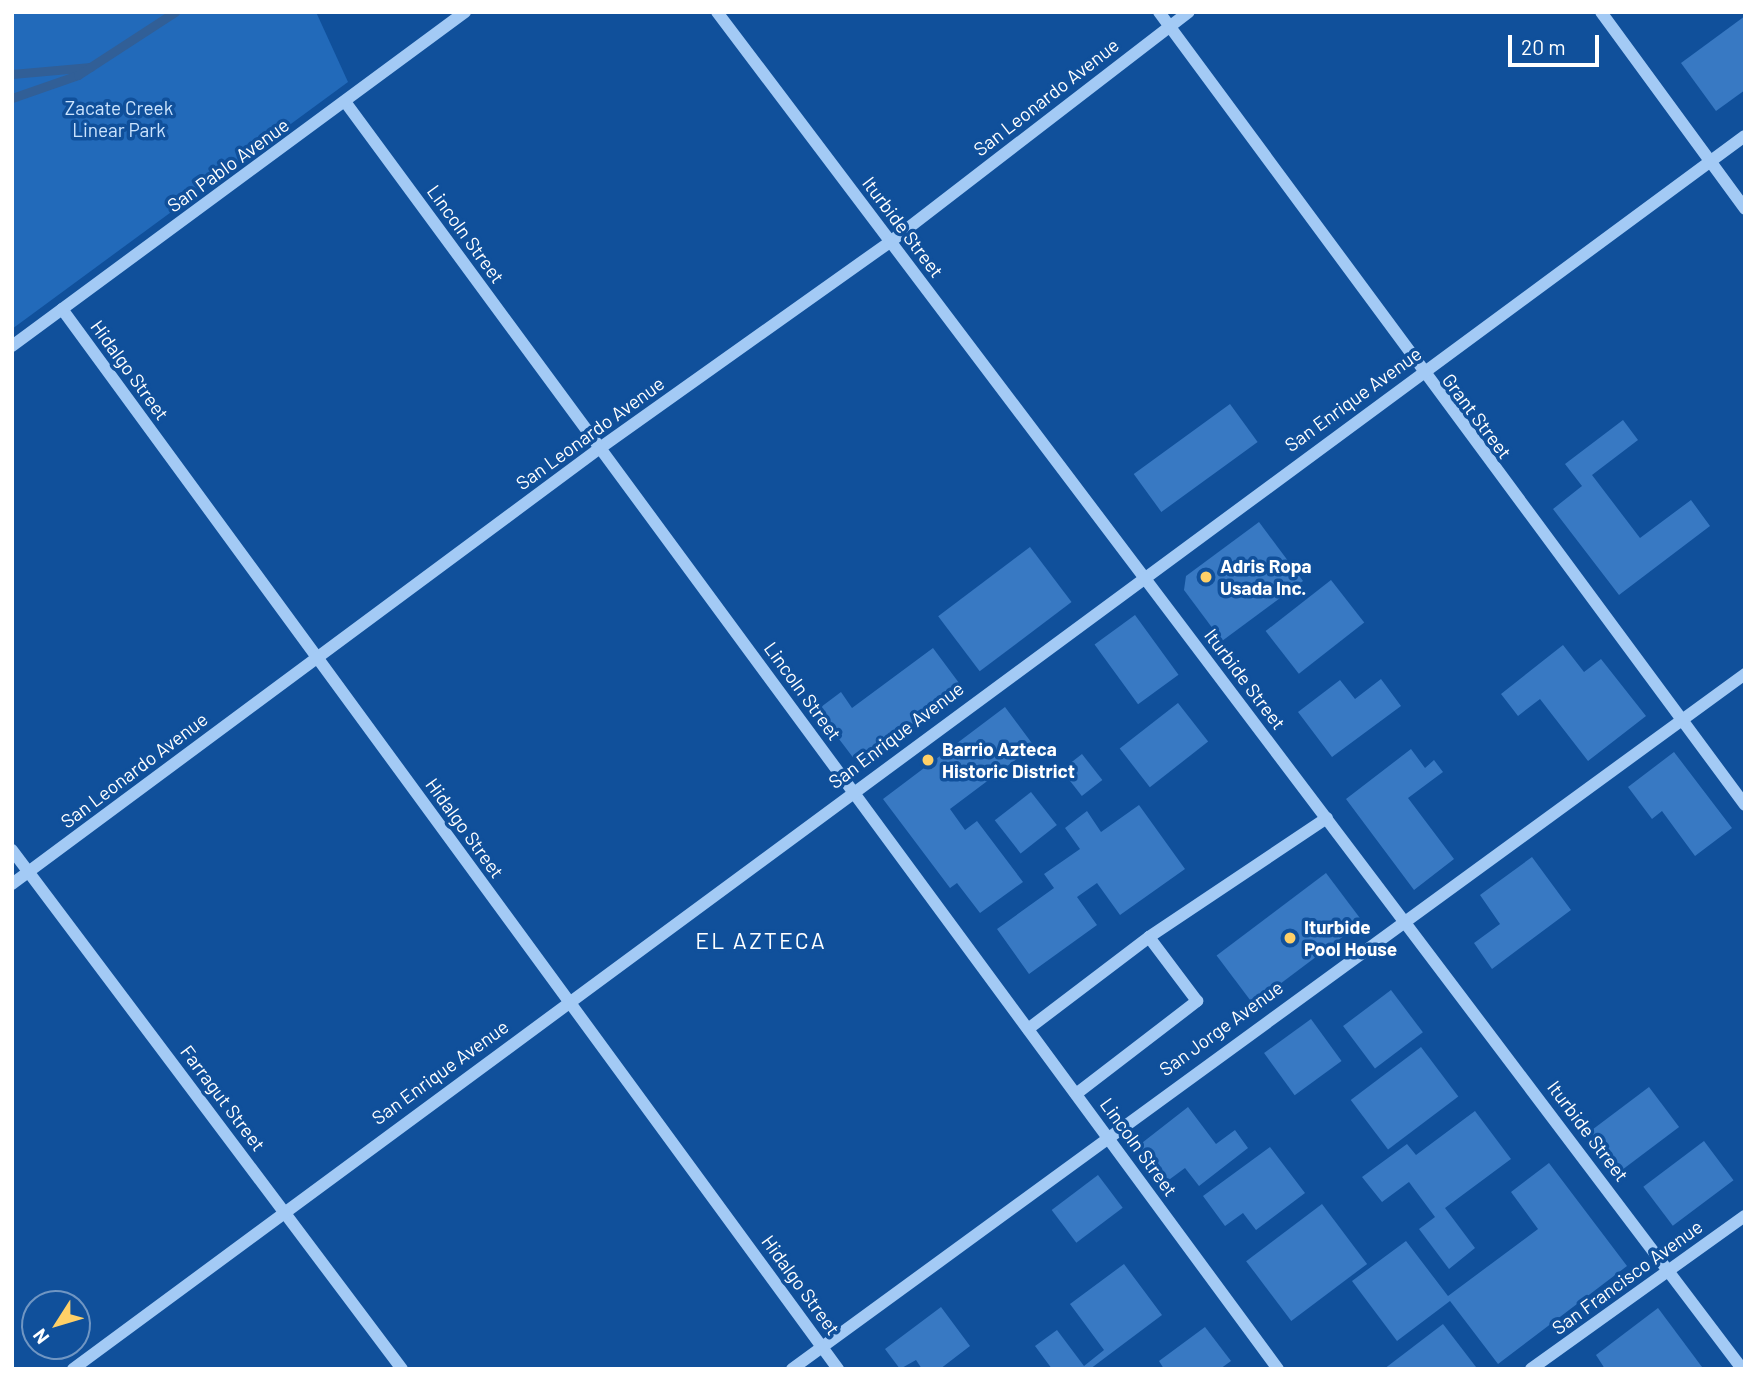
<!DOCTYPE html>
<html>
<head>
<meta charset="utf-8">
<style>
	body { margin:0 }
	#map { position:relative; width:1757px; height:1381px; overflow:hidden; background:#10509b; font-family:Barlow,sans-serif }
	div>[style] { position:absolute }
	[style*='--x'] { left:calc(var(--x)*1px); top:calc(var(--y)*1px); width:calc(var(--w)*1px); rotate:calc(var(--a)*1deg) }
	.green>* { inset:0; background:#226aba }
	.stream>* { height:9px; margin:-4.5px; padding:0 4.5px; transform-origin:4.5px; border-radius:4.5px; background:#315f97 }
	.building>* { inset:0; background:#3879c3; transform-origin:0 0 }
	.minor>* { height:12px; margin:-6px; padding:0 6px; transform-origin:6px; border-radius:6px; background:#a3caf5 }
	.dots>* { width:19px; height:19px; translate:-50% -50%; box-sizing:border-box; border:4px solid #10509b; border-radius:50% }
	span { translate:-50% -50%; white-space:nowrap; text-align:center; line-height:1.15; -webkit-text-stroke:7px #10509b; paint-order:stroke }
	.street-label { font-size:19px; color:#fff }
	.park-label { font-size:19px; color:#cce4fe }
	.poi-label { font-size:19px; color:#fff; font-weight:700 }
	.left { translate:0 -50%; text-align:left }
	.quarter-label { font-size:23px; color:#fff; letter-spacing:2px }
	.frame { position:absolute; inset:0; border:14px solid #fff; pointer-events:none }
	.north { position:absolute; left:21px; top:1290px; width:70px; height:70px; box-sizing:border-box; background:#10509b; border:2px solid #7096c3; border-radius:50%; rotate:233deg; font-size:19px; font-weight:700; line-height:28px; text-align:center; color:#fff }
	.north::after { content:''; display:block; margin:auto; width:24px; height:32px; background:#ffd067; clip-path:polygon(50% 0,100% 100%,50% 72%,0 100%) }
	.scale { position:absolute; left:1508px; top:35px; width:91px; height:32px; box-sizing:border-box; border:4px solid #fff; border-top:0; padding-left:9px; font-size:21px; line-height:24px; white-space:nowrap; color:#fff; -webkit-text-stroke:5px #10509b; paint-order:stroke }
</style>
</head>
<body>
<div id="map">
	<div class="green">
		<div style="clip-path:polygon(12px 12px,316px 12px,348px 82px,12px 329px)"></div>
	</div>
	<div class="stream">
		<div style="--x:12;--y:74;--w:79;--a:-5.1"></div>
		<div style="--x:12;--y:98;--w:70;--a:-19.2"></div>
		<div style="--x:78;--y:75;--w:116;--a:-33"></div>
	</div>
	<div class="building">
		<div style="clip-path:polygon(1745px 16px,1745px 90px,1716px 111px,1681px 63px)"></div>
		<div style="left:1230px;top:404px;width:47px;height:119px;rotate:54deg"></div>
		<div style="clip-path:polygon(1623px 420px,1638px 440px,1592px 475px,1640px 538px,1691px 500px,1710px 526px,1619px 595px,1553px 509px,1582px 486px,1565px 464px)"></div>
		<div style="clip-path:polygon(1259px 522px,1303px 581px,1222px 641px,1184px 590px,1186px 576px)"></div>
		<div style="left:1030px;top:547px;width:69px;height:115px;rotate:53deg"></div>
		<div style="left:1331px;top:580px;width:54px;height:83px;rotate:52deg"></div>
		<div style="left:1135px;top:615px;width:74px;height:50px;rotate:54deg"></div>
		<div style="clip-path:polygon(1563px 645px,1584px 672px,1601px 659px,1646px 716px,1588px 761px,1540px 699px,1518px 716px,1501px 694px)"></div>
		<div style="clip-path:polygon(933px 648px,962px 687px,858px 764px,817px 710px,841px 692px,852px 708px)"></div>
		<div style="clip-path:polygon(1381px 679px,1401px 706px,1332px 757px,1298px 712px,1340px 680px,1355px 699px)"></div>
		<div style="left:1178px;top:703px;width:49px;height:74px;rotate:52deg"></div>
		<div style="clip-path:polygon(1005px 707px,1034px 746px,950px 809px,965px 830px,977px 821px,1023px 882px,980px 913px,957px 883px,950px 888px,883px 799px)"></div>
		<div style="clip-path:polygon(1411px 749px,1425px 768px,1434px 760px,1443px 772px,1408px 798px,1454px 859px,1414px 890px,1346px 799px)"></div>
		<div style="clip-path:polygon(1674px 752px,1732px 828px,1695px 856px,1662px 811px,1652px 819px,1628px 787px)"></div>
		<div style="left:1082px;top:754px;width:33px;height:26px;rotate:52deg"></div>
		<div style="left:1031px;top:792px;width:42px;height:46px;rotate:52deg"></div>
		<div style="clip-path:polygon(1139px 805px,1185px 869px,1120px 915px,1097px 883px,1077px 897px,1097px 925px,1029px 974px,997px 929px,1054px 888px,1044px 874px,1080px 849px,1065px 828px,1087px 811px,1101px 832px)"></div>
		<div style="clip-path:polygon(1532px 857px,1571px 910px,1492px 969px,1474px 943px,1500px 924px,1480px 895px)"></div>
		<div style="left:1326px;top:873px;width:61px;height:137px;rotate:53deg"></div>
		<div style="left:1391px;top:990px;width:53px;height:60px;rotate:53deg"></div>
		<div style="left:1311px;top:1019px;width:52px;height:58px;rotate:54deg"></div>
		<div style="left:1421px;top:1047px;width:62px;height:88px;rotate:53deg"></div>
		<div style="left:1649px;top:1087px;width:50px;height:74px;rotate:53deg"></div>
		<div style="clip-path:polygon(1188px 1107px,1216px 1144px,1235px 1130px,1248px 1148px,1199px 1186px,1185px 1168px,1166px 1182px,1138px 1146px)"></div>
		<div style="clip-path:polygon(1475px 1111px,1511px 1159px,1445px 1208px,1475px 1248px,1449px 1269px,1419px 1229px,1435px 1217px,1409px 1182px,1382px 1202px,1362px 1177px,1407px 1144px,1416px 1155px)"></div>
		<div style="left:1704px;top:1141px;width:49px;height:76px;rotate:53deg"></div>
		<div style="clip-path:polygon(1270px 1147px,1305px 1193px,1256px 1230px,1243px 1213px,1225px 1226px,1203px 1196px)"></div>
		<div style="clip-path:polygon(1549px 1163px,1627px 1266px,1498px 1364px,1450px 1301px,1397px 1341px,1352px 1281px,1406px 1241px,1448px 1296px,1538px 1229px,1511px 1192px)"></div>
		<div style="left:1098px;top:1175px;width:41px;height:58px;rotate:53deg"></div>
		<div style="left:1322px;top:1204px;width:75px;height:95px;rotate:53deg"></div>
		<div style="clip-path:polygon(1124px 1264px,1162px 1315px,1090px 1369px,1052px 1369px,1035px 1346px,1057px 1330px,1084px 1366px,1104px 1350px,1070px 1304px)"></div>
		<div style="clip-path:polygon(941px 1307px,970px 1346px,940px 1369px,922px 1369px,916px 1360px,900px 1369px,885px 1349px)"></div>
		<div style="clip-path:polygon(1658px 1308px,1702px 1367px,1605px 1369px,1596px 1355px)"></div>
		<div style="clip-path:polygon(1443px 1324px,1476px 1367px,1384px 1369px)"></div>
		<div style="clip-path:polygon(1205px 1327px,1231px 1361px,1220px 1369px,1164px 1369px,1159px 1361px)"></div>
	</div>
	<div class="minor">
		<div style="--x:717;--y:12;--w:1701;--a:52.93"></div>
		<div style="--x:1159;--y:12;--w:986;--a:53.54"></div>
		<div style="--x:1601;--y:12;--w:244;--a:53.8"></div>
		<div style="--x:346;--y:103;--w:1572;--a:53.64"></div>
		<div style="--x:62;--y:309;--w:1314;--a:53.79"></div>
		<div style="--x:12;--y:346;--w:563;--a:-36.4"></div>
		<div style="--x:12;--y:850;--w:649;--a:53.08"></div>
		<div style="--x:12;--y:884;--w:732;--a:-36.56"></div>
		<div style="--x:600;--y:448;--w:356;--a:-35.4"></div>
		<div style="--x:890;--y:242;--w:377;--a:-37.6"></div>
		<div style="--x:1028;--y:1029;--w:152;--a:-37.2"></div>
		<div style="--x:1076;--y:1094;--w:153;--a:-37.5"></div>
		<div style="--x:1197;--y:1001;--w:80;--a:-126.9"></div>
		<div style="--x:1149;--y:937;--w:214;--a:-33.8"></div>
		<div style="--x:73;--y:1369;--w:2077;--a:-36.41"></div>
		<div style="--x:792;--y:1369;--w:1180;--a:-36.1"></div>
		<div style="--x:1531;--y:1369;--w:263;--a:-35.6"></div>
	</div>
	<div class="dots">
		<div style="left:1206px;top:577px;background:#ffd067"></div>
		<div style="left:928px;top:760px;background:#ffd067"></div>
		<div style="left:1290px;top:938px;background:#ffd067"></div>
	</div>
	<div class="street-label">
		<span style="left:1046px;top:97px;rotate:-38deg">San Leonardo Avenue</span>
		<span style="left:228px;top:165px;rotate:-36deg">San Pablo Avenue</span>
		<span style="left:903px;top:227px;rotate:53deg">Iturbide Street</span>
		<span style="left:466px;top:234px;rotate:54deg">Lincoln Street</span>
		<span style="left:130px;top:370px;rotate:54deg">Hidalgo Street</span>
		<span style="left:1353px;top:399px;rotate:-36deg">San Enrique Avenue</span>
		<span style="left:1477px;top:416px;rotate:53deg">Grant Street</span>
		<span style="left:590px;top:433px;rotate:-36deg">San Leonardo Avenue</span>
		<span style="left:1245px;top:679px;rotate:53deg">Iturbide Street</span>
		<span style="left:803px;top:691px;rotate:54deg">Lincoln Street</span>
		<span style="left:896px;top:735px;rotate:-37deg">San Enrique Avenue</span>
		<span style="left:134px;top:770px;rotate:-37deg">San Leonardo Avenue</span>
		<span style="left:465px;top:828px;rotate:54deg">Hidalgo Street</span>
		<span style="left:1221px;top:1028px;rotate:-36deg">San Jorge Avenue</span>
		<span style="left:440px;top:1072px;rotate:-36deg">San Enrique Avenue</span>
		<span style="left:223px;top:1098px;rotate:53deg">Farragut Street</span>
		<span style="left:1588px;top:1131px;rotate:53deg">Iturbide Street</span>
		<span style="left:1139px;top:1147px;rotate:54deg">Lincoln Street</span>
		<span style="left:1627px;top:1277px;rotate:-36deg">San Francisco Avenue</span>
		<span style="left:801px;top:1285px;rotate:54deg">Hidalgo Street</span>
	</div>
	<div class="park-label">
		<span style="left:119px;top:119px">Zacate Creek<br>Linear Park</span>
	</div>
	<div class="poi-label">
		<span class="left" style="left:1220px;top:577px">Adris Ropa<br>Usada Inc.</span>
		<span class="left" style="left:942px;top:760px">Barrio Azteca<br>Historic District</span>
		<span class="left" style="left:1304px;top:938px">Iturbide<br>Pool House</span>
	</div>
	<div class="quarter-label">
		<span style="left:761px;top:940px">EL AZTECA</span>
	</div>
	<div class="frame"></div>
	<div class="north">N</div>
	<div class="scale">20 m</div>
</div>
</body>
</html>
